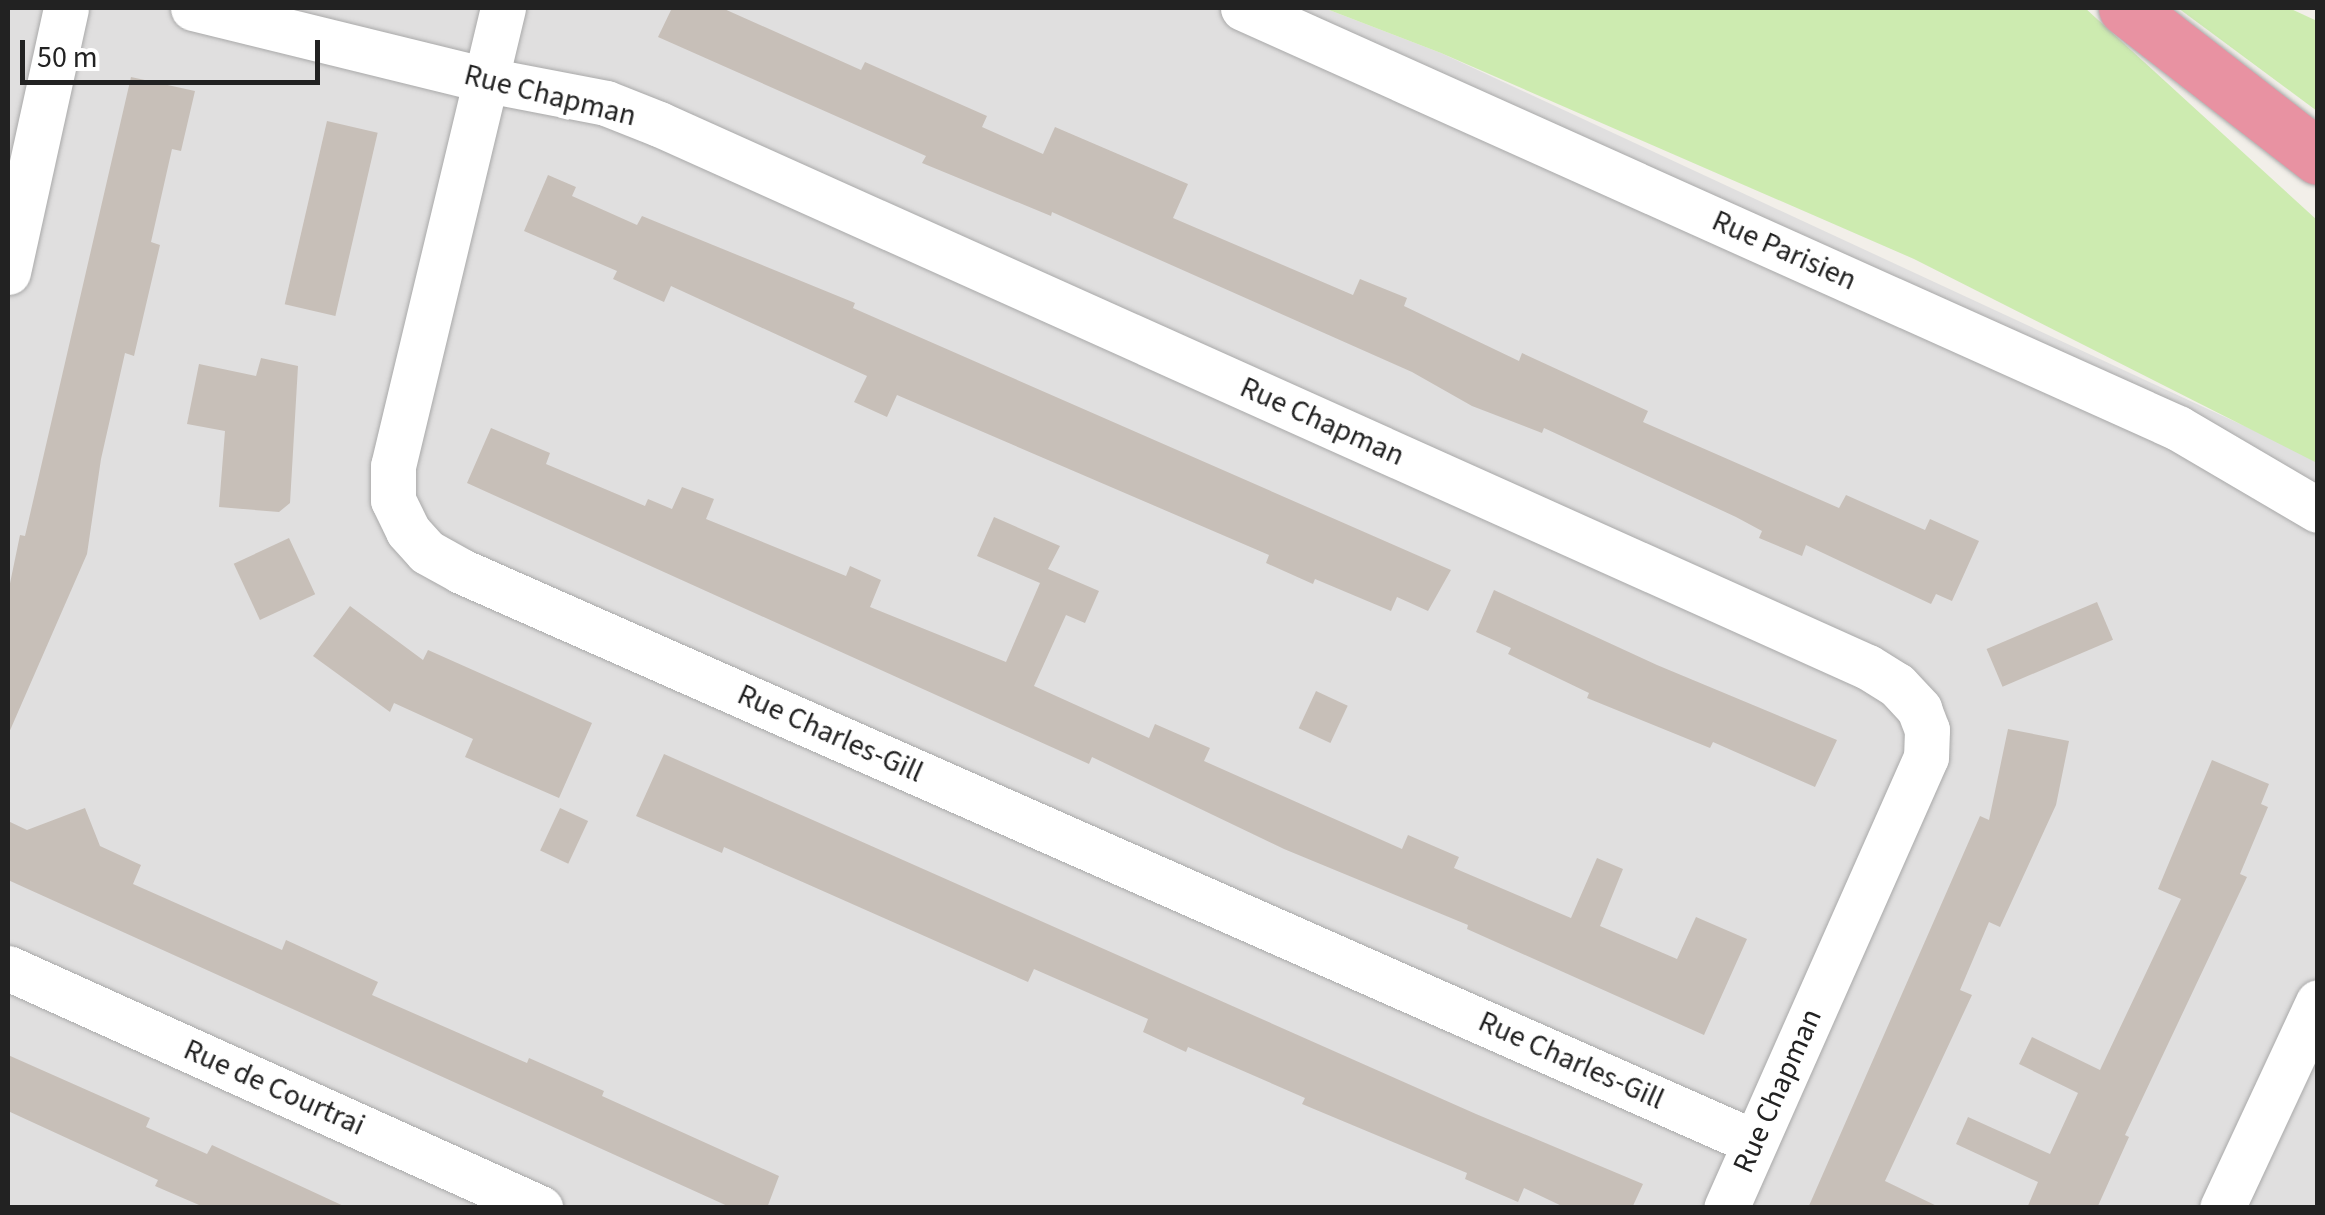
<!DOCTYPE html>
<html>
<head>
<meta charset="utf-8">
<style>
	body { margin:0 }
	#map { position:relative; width:2325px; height:1215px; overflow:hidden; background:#f2efe9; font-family:"Source Sans 3",sans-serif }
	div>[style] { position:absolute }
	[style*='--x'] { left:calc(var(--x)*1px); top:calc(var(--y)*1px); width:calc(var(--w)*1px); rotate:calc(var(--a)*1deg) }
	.residential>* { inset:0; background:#e0dfdf }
	.grass>* { inset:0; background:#cdebb0 }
	.building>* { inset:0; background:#c7bfb8; transform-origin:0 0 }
	.roads { filter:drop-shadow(0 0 2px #a9a9a9) drop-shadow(0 0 2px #a9a9a9) }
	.minor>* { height:45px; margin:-22.5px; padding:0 22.5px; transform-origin:22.5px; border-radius:22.5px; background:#fff }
	.highway>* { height:55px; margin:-27.5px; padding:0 27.5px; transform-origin:27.5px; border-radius:27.5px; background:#e892a2 }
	span { translate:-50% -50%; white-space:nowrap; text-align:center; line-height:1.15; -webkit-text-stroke:8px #fff; paint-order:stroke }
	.street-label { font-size:30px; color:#222 }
	.frame { position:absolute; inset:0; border:10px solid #222; pointer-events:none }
	.scale { position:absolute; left:20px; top:40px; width:300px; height:45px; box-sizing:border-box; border:5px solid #222; border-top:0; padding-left:12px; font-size:30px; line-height:35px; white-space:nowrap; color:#222; -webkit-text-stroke:8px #fff; paint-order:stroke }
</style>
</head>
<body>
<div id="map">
	<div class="residential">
		<div style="clip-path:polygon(8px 8px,1324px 8px,1441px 53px,2309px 456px,2318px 461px,2317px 1207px,8px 1207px)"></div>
	</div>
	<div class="grass">
		<div style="clip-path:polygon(1324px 8px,2085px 8px,2317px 220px,2317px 463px,1914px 259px,1441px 53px)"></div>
		<div style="clip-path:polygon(2178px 8px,2289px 8px,2317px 21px,2317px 111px)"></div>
	</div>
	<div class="building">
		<div style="clip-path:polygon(672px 8px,722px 8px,861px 70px,865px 62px,987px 116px,982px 127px,1043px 154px,1055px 127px,1188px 184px,1173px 218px,1353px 295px,1360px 279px,1407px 298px,1404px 306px,1519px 361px,1522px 353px,1648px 411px,1643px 422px,1839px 508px,1846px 495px,1925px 530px,1930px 519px,1979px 541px,1952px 601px,1936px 594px,1931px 604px,1806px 545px,1802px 556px,1759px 538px,1762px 531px,1736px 517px,1544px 428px,1542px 433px,1472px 406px,1412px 372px,1052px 212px,1051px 216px,922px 163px,926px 156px,658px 37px)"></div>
		<div style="clip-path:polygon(131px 77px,195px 91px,181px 151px,172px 149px,151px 242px,160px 245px,134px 356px,125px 353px,101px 459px,87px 554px,8px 735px,8px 593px,20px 535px,25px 536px)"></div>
		<div style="left:327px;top:121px;width:52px;height:188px;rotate:13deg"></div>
		<div style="clip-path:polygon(548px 175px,576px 187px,572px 196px,637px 225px,642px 216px,855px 303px,853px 308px,1451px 570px,1428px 611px,1397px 597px,1391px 611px,1315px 579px,1313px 584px,1266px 563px,1269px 555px,897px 395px,887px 417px,854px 402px,867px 376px,671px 286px,664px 302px,613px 279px,617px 271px,524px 231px)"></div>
		<div style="clip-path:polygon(261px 358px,298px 366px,290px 503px,279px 512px,219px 507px,225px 431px,187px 424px,199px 364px,256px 376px)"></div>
		<div style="clip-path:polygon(491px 428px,550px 453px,546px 464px,645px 506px,648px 499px,672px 509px,682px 487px,714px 499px,706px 519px,846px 576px,850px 566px,881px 580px,870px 607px,1006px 662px,1040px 583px,977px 556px,994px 517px,1060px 546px,1048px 569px,1099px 591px,1085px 623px,1066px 615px,1034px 686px,1149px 738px,1155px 724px,1210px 748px,1204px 761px,1402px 849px,1408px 835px,1459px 857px,1454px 868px,1571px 918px,1597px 858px,1623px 869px,1600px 926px,1677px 959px,1696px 917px,1747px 939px,1704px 1035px,1467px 929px,1468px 925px,1284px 849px,1092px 757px,1089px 764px,467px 483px)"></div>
		<div style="left:289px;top:538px;width:62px;height:61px;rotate:65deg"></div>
		<div style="clip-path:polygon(1494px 590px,1657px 665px,1837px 740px,1815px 787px,1713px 742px,1710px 748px,1587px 698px,1589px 693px,1508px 654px,1511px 648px,1476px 632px)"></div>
		<div style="left:2097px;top:602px;width:41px;height:120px;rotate:67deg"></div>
		<div style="clip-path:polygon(350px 606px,423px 660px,428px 650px,592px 723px,559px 798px,465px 757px,473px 739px,394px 703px,390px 712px,313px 656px)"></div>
		<div style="left:1316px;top:691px;width:35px;height:41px;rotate:25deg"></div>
		<div style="clip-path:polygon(2008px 729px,2069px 741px,2056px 805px,2000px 927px,1989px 922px,1960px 990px,1972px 995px,1885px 1181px,1941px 1208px,1808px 1208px,1980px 816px,1989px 820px)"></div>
		<div style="clip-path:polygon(664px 754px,1476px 1114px,1643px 1184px,1632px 1208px,1566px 1208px,1524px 1188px,1518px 1202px,1465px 1179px,1467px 1173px,1302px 1104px,1305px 1098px,1188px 1047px,1186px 1052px,1143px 1032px,1148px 1019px,1034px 969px,1028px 982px,724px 847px,722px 853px,636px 816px)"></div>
		<div style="clip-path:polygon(2212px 760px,2269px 784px,2261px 804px,2268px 807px,2240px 874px,2247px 877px,2125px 1135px,2129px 1137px,2097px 1208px,2027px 1208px,2038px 1182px,1956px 1144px,1968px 1117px,2050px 1154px,2078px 1093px,2019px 1064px,2032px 1037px,2100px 1070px,2181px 899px,2158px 889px)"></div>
		<div style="clip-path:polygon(85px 808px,100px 846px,141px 865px,133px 884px,282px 950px,286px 940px,378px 982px,372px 995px,527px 1063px,529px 1058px,604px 1091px,602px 1096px,779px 1176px,767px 1208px,732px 1208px,8px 880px,8px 821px,27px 830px)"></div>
		<div style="left:560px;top:808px;width:31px;height:47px;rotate:25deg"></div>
		<div style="clip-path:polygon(8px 1055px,150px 1118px,146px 1127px,207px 1154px,212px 1145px,348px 1208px,206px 1208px,155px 1186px,158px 1180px,8px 1111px)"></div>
	</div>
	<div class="roads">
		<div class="minor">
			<div style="--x:193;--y:8;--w:303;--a:13.8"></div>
			<div style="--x:487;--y:80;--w:121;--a:10.9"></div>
			<div style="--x:606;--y:103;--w:57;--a:21.6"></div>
			<div style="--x:659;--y:124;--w:1325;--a:24.19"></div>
			<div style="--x:1868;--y:667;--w:34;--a:32"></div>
			<div style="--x:1897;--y:685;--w:33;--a:47"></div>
			<div style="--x:1919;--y:709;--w:22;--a:69"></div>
			<div style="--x:1927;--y:730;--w:27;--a:92"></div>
			<div style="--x:1926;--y:757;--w:493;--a:113.9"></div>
			<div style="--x:503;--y:8;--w:471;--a:103.5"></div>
			<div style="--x:393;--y:466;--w:34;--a:90"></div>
			<div style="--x:393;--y:500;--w:34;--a:64"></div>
			<div style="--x:408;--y:531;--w:28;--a:48"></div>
			<div style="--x:427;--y:552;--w:39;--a:29"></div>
			<div style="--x:461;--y:571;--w:1413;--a:23.83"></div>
			<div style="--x:1243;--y:8;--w:1025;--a:24.19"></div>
			<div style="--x:2178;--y:428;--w:162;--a:30.4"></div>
			<div style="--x:8;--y:272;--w:270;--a:-77.6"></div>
			<div style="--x:8;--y:968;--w:584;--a:24.28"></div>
			<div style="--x:2222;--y:1208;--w:227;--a:-65"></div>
		</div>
		<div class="highway">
			<div style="--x:2126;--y:8;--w:243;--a:37.8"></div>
		</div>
	</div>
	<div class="street-label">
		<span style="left:550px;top:96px;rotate:14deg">Rue Chapman</span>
		<span style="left:1784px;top:251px;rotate:24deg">Rue Parisien</span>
		<span style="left:1322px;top:422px;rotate:24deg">Rue Chapman</span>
		<span style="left:830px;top:734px;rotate:24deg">Rue Charles-Gill</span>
		<span style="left:1571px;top:1061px;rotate:24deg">Rue Charles-Gill</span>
		<span style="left:274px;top:1088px;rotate:24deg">Rue de Courtrai</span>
		<span style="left:1778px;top:1091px;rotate:-66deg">Rue Chapman</span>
	</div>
	<div class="frame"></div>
	<div class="scale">50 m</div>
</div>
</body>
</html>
